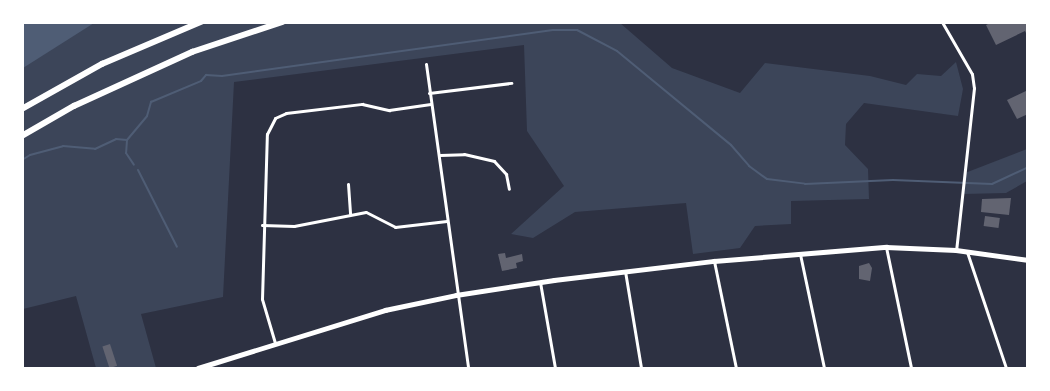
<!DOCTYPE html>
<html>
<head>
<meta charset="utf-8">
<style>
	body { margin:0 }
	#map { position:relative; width:1050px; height:391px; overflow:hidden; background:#2d3142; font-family:Manrope,sans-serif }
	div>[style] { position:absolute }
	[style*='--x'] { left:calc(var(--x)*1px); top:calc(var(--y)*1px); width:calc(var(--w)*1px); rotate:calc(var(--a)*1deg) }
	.green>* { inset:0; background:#3c4559 }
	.water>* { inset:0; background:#4f5d75 }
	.stream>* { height:2px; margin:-1px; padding:0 1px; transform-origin:1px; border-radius:1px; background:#4f5d75 }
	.building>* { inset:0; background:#626471; transform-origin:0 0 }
	.minor>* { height:3px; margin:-1.5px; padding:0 1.5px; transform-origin:1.5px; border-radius:1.5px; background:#fff }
	.secondary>* { height:4.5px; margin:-2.25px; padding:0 2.25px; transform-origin:2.25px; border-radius:2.25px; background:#fff }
	.motorway>* { height:5.5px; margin:-2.75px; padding:0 2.75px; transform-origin:2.75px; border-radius:2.75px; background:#fff }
	span { translate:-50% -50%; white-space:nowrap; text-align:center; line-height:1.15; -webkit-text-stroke:4px #fff; paint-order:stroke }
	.frame { position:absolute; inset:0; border:24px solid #fff; pointer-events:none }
</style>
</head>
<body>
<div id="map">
	<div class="green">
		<div style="clip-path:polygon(22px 23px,620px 23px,672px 68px,740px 93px,765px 63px,870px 76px,906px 85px,917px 74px,941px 76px,956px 62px,963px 89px,958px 116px,864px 103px,846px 124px,845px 145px,868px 169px,869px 199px,791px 201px,791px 224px,755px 226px,740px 248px,693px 254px,686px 203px,575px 212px,533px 238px,511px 234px,564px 186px,527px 131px,524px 45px,234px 82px,223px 297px,141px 314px,156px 368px,96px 368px,76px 296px,23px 309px)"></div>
		<div style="clip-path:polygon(1027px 149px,1027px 181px,1006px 193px,963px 194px,965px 173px)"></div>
	</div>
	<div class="water">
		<div style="clip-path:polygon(23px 22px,94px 22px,94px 23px,23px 68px)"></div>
	</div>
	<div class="stream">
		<div style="--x:127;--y:140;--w:13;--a:94"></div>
		<div style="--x:126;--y:153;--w:14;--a:56"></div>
		<div style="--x:22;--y:160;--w:9;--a:-32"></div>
		<div style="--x:30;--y:155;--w:34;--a:-15"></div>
		<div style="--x:63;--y:146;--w:32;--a:5"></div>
		<div style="--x:95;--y:149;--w:23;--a:-25"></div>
		<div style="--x:116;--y:139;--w:11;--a:5"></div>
		<div style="--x:127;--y:140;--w:31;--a:-50"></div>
		<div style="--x:147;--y:116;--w:15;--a:-74"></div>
		<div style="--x:151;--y:102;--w:54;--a:-22.8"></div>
		<div style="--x:201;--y:81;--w:8;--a:-50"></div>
		<div style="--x:206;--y:75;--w:16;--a:4"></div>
		<div style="--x:222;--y:76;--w:334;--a:-7.9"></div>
		<div style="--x:553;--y:30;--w:24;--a:0"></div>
		<div style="--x:577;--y:30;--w:45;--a:27.7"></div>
		<div style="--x:617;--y:51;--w:148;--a:39.5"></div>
		<div style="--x:731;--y:145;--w:28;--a:49"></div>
		<div style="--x:749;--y:166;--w:22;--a:36"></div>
		<div style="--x:767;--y:179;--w:38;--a:7"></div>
		<div style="--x:805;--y:184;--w:88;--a:-2.6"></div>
		<div style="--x:893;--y:180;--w:99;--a:2.3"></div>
		<div style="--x:992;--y:184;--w:40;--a:-25"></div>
		<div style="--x:138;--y:170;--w:86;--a:63.1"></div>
	</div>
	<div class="building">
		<div style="clip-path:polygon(992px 22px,1028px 22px,1028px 37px,1025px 31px,996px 45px,986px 25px)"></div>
		<div style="clip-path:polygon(1028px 90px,1028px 114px,1017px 119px,1007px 100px)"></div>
		<div style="clip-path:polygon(1011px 198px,1009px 215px,981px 212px,982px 199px)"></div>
		<div style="left:985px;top:216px;width:15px;height:10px;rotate:8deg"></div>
		<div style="clip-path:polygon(505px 253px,506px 258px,522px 254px,523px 261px,516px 263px,517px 268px,502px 271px,498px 254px)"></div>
		<div style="clip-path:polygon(869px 263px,872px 268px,870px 281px,859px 279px,859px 266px)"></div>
		<div style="left:110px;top:344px;width:23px;height:8px;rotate:72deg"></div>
	</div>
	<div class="minor">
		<div style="--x:942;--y:22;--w:60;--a:60"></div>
		<div style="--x:972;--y:74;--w:14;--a:82"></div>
		<div style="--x:974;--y:88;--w:163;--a:96.3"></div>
		<div style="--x:426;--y:64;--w:307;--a:82.1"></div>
		<div style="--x:429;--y:93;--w:83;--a:-7"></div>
		<div style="--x:440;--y:155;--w:24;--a:-2"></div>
		<div style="--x:464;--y:154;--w:31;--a:13"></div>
		<div style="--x:494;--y:161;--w:18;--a:47"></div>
		<div style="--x:506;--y:174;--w:15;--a:79"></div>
		<div style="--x:348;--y:184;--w:30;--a:86"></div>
		<div style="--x:262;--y:225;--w:32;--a:2"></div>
		<div style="--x:294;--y:226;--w:73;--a:-11"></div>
		<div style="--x:366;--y:212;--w:33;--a:27"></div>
		<div style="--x:395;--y:227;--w:52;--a:-6.6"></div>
		<div style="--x:886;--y:247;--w:124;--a:78.3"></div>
		<div style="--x:967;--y:252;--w:122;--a:71.4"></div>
		<div style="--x:800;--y:254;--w:116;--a:78.1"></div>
		<div style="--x:714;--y:261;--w:109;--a:78.4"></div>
		<div style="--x:625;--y:271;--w:98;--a:80.6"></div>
		<div style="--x:540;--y:282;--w:87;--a:80.1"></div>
		<div style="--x:275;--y:343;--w:46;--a:-106.5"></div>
		<div style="--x:262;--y:299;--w:165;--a:-88.3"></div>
		<div style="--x:267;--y:134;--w:18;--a:-63"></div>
		<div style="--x:275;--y:118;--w:12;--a:-24"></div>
		<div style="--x:286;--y:113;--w:77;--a:-6.8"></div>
		<div style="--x:362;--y:104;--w:28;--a:13"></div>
		<div style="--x:389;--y:110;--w:42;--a:-8.1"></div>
	</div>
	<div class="secondary">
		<div style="--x:198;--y:368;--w:196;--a:-17.2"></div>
		<div style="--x:385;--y:310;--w:73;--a:-11.9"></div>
		<div style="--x:456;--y:295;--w:99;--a:-8.7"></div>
		<div style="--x:554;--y:280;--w:161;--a:-6.8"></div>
		<div style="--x:714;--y:261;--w:173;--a:-4.7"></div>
		<div style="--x:886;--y:247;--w:70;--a:2.5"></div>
		<div style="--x:956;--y:250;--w:73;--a:7.9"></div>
	</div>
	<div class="motorway">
		<div style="--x:22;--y:109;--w:92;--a:-29.4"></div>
		<div style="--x:102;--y:64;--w:108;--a:-23"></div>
		<div style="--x:22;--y:136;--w:60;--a:-30"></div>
		<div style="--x:74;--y:106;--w:130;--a:-24.6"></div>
		<div style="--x:192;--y:52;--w:95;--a:-18.4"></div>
	</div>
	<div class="frame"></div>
</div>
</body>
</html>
